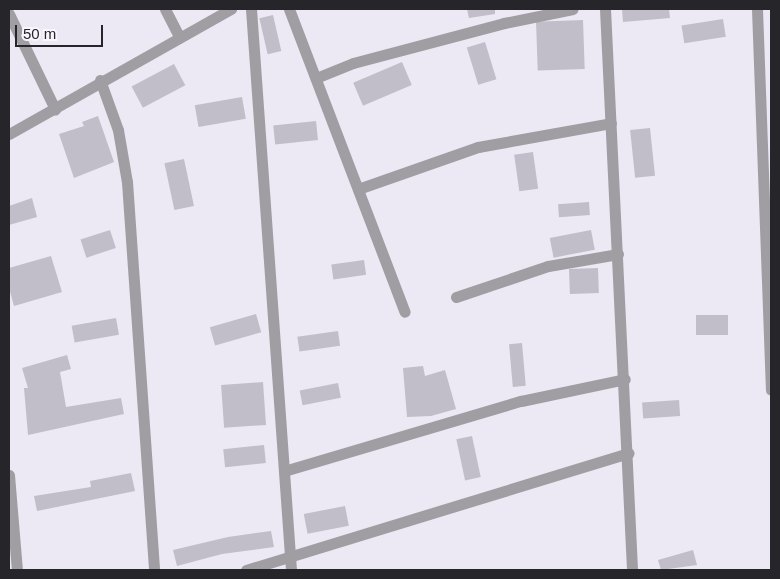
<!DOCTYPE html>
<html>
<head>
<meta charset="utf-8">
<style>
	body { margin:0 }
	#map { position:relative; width:780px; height:579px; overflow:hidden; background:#ece8f4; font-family:Arial,sans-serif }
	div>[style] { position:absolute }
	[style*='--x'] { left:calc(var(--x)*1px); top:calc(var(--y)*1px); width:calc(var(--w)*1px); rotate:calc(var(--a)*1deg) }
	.building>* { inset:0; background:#c1bdc9; transform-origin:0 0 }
	.minor>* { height:11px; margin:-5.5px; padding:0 5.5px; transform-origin:5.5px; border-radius:5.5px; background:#a09ea3 }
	span { translate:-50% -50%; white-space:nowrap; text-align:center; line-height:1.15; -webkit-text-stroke:4px #f9f6fd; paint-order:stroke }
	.frame { position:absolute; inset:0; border:10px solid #262529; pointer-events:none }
	.scale { position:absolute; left:15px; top:25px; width:88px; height:22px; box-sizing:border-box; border:2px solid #262529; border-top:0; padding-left:6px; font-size:15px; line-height:18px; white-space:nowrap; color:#262529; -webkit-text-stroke:4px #f9f6fd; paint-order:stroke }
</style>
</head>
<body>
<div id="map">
	<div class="building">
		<div style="clip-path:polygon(467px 9px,495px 9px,495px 14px,469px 18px)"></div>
		<div style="clip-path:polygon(622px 9px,669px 9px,670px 18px,623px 22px)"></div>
		<div style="left:273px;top:15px;width:37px;height:14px;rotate:77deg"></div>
		<div style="left:723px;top:19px;width:18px;height:42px;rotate:81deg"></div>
		<div style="left:583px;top:20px;width:49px;height:47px;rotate:88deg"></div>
		<div style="left:485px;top:42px;width:39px;height:19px;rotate:73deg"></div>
		<div style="left:402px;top:62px;width:25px;height:53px;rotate:67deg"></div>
		<div style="left:174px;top:64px;width:24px;height:48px;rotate:62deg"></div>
		<div style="left:242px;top:97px;width:22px;height:48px;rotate:80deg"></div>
		<div style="clip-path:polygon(98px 116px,114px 162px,74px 178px,59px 134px,84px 126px,82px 122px)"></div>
		<div style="left:316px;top:121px;width:19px;height:43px;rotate:84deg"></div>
		<div style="left:650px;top:128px;width:48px;height:20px;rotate:84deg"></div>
		<div style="left:533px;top:152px;width:37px;height:19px;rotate:82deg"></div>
		<div style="left:184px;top:159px;width:48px;height:20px;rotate:78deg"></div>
		<div style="clip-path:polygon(32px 198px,37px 217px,9px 225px,9px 206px)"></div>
		<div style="left:589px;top:202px;width:13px;height:31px;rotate:86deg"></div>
		<div style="left:110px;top:230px;width:19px;height:31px;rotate:72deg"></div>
		<div style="left:591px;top:230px;width:20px;height:42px;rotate:79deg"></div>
		<div style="clip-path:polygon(51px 256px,62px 292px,14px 306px,9px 288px,9px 268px)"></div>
		<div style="left:364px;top:260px;width:15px;height:33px;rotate:82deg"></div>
		<div style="left:598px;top:268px;width:25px;height:29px;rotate:88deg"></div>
		<div style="left:256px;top:314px;width:19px;height:48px;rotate:74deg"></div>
		<div style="left:728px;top:315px;width:20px;height:32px;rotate:90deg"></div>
		<div style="left:116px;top:318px;width:17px;height:45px;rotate:80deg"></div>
		<div style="left:338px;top:331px;width:15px;height:41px;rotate:82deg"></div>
		<div style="left:522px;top:343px;width:43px;height:13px;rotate:85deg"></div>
		<div style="clip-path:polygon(67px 355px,71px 369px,60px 372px,66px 407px,121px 398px,124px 414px,28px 435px,24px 388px,28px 388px,22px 368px)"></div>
		<div style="clip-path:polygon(423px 366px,425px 376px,445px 370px,456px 409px,431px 416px,407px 417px,403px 368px)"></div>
		<div style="left:263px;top:382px;width:43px;height:42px;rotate:86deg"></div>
		<div style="left:338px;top:383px;width:15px;height:39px;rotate:79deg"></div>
		<div style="left:679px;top:400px;width:16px;height:37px;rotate:86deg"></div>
		<div style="left:472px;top:436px;width:42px;height:16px;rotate:78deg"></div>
		<div style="left:264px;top:445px;width:18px;height:41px;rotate:84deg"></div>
		<div style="clip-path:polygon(131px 473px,135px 491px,37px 511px,34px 496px,91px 487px,90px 481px)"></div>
		<div style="left:345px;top:506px;width:20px;height:42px;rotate:79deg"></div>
		<div style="clip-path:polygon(271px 531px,274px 547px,222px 554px,177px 566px,173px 550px,228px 537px)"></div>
		<div style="clip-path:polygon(693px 550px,697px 565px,661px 570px,658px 560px)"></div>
	</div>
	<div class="minor">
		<div style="--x:165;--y:9;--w:31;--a:63"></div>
		<div style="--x:251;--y:9;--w:562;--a:85.92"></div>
		<div style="--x:289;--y:9;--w:324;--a:69.1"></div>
		<div style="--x:605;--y:9;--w:562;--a:87.24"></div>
		<div style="--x:757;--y:9;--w:381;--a:87.9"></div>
		<div style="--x:9;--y:14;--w:106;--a:64.2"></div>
		<div style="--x:316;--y:78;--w:40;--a:-22"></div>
		<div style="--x:353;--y:63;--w:156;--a:-14.8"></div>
		<div style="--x:504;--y:23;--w:70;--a:-11.5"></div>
		<div style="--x:100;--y:80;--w:53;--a:70.2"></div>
		<div style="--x:118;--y:130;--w:53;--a:80.2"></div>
		<div style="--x:127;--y:182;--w:389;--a:86"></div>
		<div style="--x:9;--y:134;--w:255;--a:-29.4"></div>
		<div style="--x:358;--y:189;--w:127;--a:-19.3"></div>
		<div style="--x:478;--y:147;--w:135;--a:-10.2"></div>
		<div style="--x:456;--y:297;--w:97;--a:-18.6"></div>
		<div style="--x:548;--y:266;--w:71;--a:-9.7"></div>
		<div style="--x:284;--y:471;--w:247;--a:-16.5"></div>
		<div style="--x:521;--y:401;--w:106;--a:-11.9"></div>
		<div style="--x:9;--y:475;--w:95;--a:85.2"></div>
		<div style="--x:246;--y:570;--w:400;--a:-17"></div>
	</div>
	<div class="frame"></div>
	<div class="scale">50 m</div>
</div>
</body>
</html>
